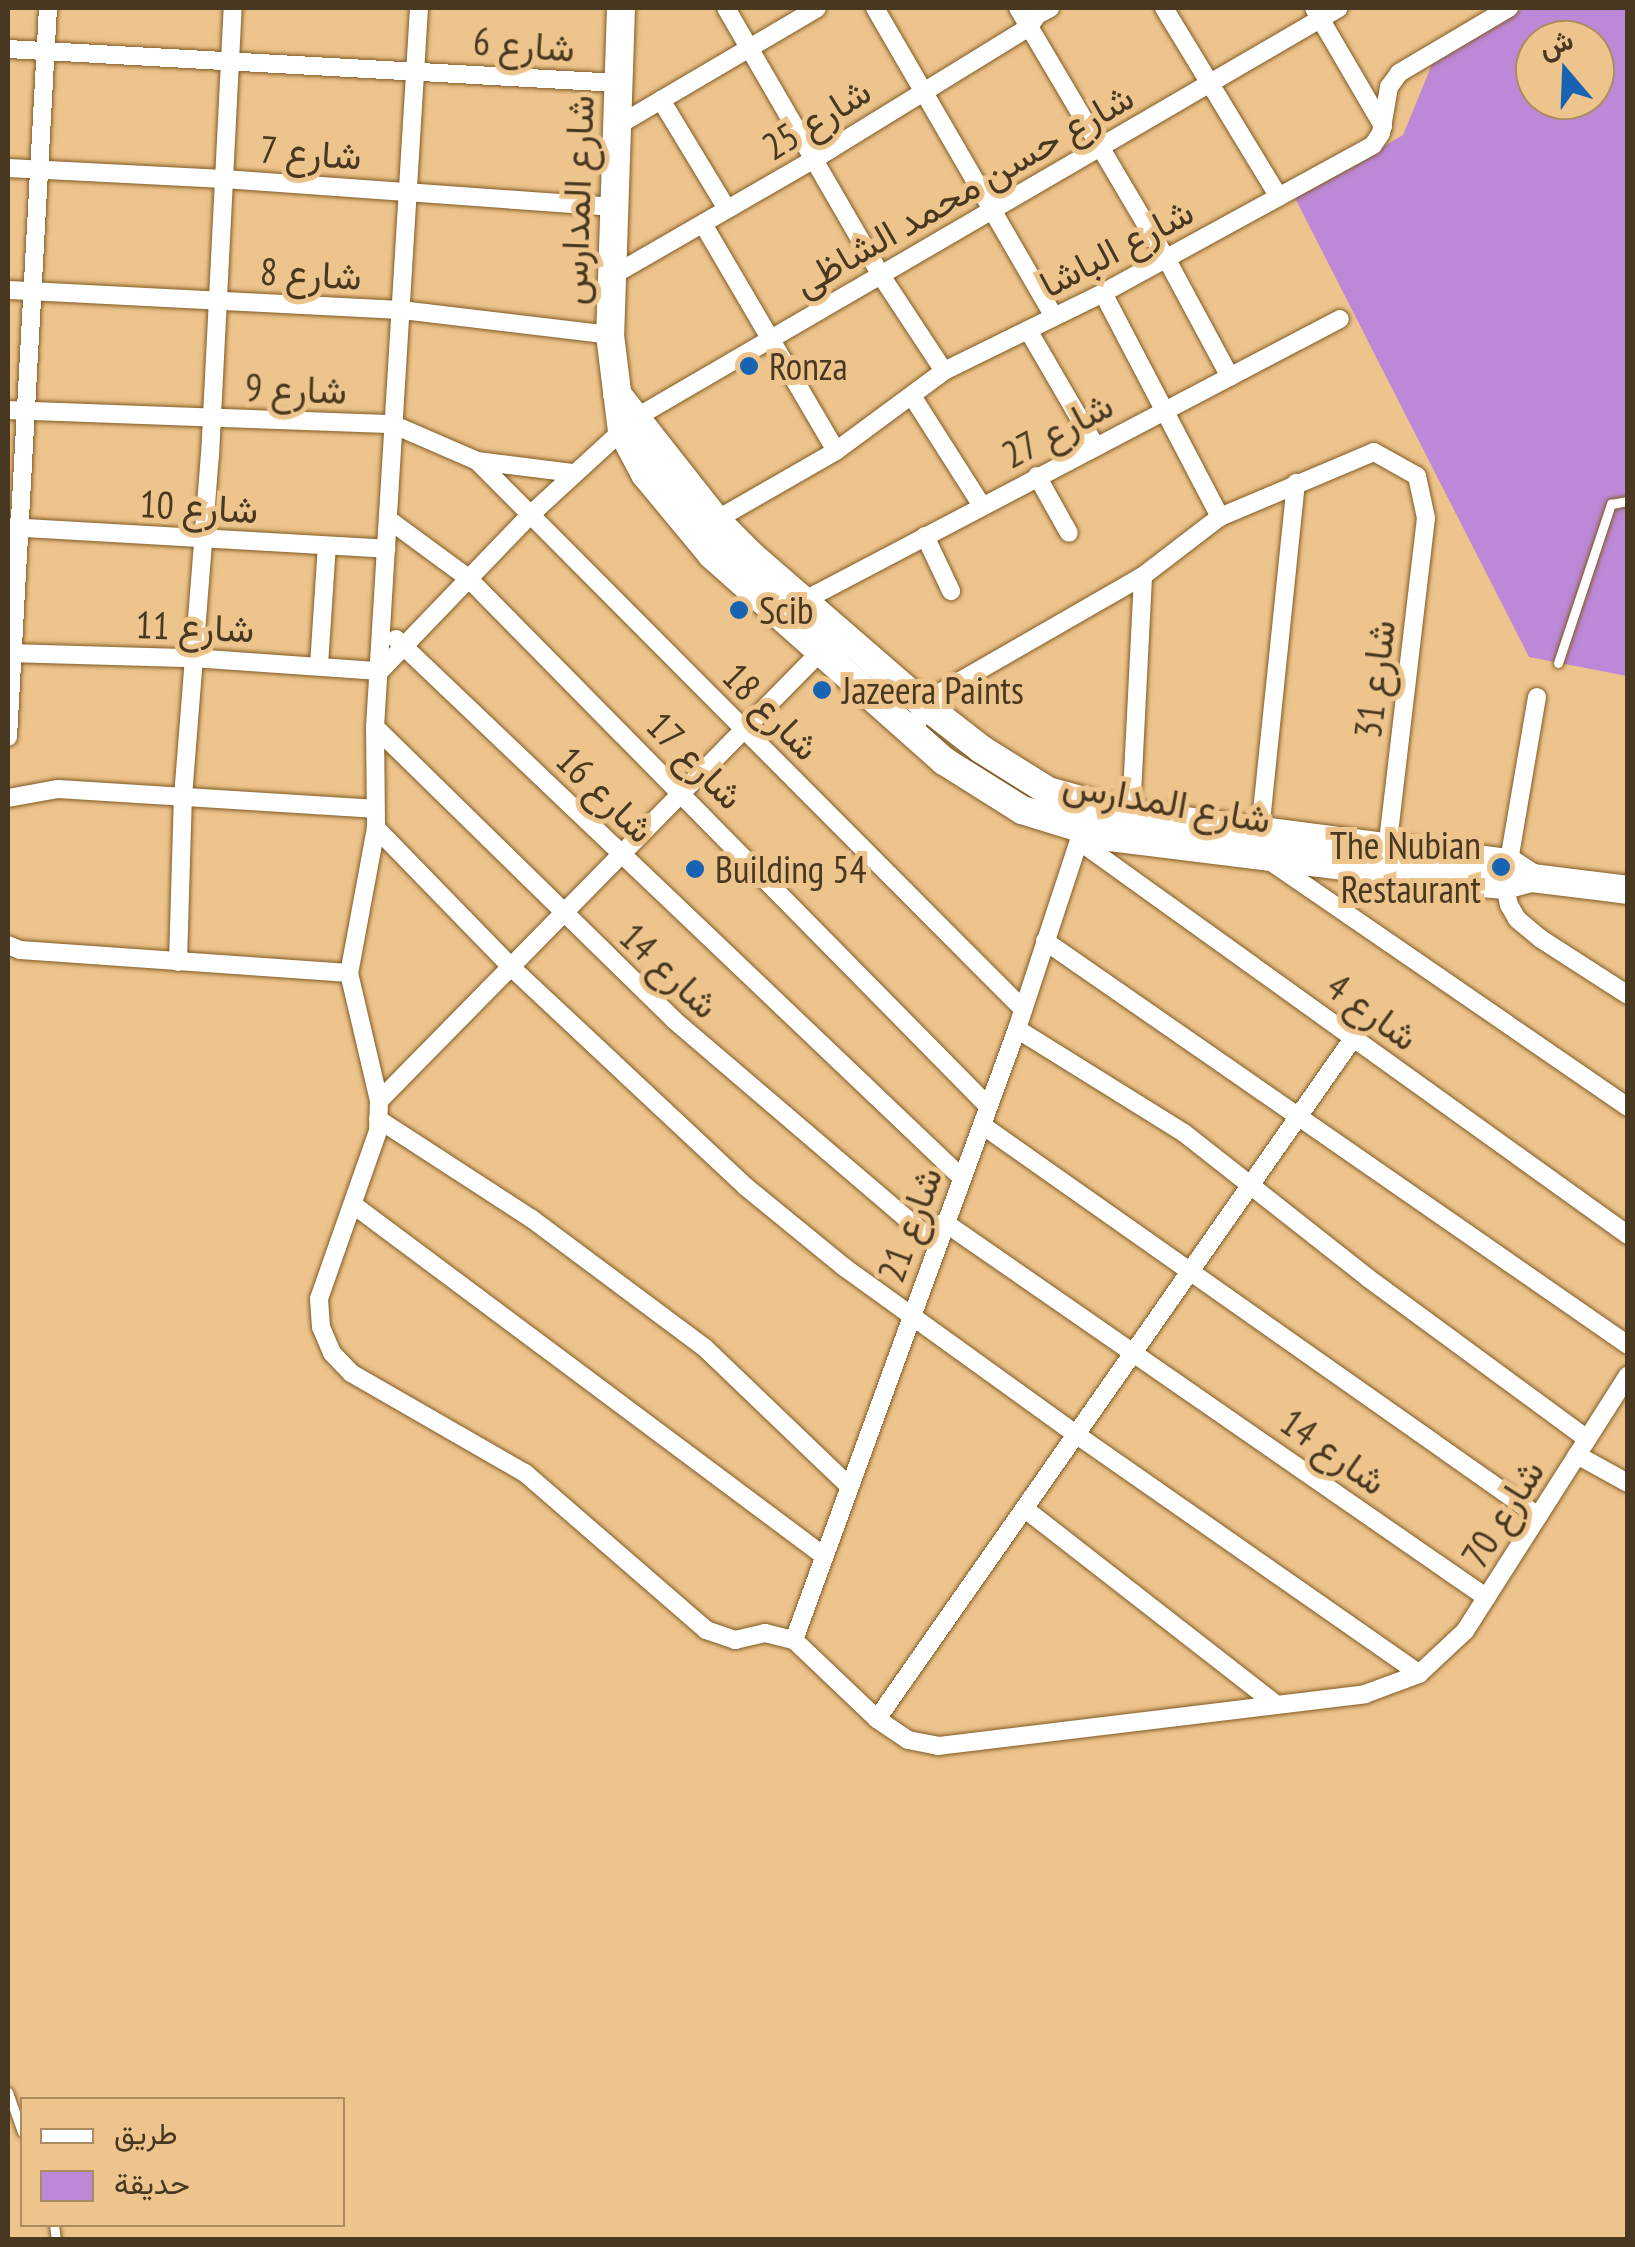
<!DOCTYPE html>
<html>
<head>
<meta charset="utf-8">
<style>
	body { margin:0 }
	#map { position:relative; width:1635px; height:2247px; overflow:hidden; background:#edc48c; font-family:"PT Sans Narrow",Vazirmatn,sans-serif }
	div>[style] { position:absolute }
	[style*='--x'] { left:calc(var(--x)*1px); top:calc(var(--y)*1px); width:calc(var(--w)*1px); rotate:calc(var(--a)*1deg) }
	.green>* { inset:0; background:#bd88d7 }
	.roads { filter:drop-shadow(0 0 2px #805b24) drop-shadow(0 0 2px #805b24) }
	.lane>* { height:9px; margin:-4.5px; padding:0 4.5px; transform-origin:4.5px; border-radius:4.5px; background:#fff }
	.street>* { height:18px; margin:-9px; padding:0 9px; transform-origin:9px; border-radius:9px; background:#fff }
	.secondary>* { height:28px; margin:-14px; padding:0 14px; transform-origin:14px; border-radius:14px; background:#fff }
	.dots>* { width:28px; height:28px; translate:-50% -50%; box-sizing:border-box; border:5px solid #edc48c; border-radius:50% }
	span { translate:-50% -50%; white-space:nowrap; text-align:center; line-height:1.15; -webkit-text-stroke:10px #edc48c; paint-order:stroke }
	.street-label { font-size:38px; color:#493821 }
	.poi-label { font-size:38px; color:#493821 }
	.left { translate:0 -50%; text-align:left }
	.right { translate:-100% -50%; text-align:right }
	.frame { position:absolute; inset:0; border:10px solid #493821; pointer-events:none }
	.legend { position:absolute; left:20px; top:2097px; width:325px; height:130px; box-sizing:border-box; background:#edc48c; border:2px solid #ab8c61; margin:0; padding:12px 18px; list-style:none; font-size:30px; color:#493821 }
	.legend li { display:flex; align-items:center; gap:20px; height:50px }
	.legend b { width:50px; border:2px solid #ab8c61 }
	.north { position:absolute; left:1515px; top:20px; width:100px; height:100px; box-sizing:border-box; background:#edc48c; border:2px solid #ab8c61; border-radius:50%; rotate:341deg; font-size:28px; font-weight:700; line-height:40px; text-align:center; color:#493821 }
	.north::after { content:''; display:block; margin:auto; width:35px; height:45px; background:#1863b2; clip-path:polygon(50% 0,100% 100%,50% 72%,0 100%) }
</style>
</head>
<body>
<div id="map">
	<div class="green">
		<div style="clip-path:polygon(evenodd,1524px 8px,1627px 8px,1627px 676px,1529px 657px,1295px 198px,1403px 135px,1433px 62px,1524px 8px,1535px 40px,1595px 40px,1595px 100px,1535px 100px,1535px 40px)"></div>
	</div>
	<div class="roads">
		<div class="lane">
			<div style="--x:1558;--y:663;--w:168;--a:-71.6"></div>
			<div style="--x:1611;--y:504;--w:17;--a:-10"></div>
			<div style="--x:8;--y:2092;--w:42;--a:70.7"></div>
			<div style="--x:54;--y:2224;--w:16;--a:83"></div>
		</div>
		<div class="street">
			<div style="--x:419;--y:8;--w:720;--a:93.5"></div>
			<div style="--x:375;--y:727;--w:101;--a:89.4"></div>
			<div style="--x:376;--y:828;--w:147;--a:100.5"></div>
			<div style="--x:349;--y:973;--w:131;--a:76.8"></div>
			<div style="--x:379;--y:1101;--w:30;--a:92"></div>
			<div style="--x:378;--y:1131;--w:178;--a:109.4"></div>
			<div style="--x:319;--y:1299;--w:28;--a:86"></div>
			<div style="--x:321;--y:1327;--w:28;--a:67"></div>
			<div style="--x:332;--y:1353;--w:28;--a:46"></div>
			<div style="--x:351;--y:1373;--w:201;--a:29.9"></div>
			<div style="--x:525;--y:1473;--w:240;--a:40.9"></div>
			<div style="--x:706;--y:1630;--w:31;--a:19"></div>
			<div style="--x:735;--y:1640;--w:31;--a:-13"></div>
			<div style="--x:765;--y:1633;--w:30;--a:14"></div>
			<div style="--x:794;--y:1640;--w:115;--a:43.6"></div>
			<div style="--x:877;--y:1719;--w:37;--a:34"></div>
			<div style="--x:908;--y:1740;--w:31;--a:11"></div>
			<div style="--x:938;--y:1746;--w:430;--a:-6.9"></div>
			<div style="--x:1365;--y:1694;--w:58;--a:-20.3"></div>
			<div style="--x:1419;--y:1674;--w:63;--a:-43.1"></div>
			<div style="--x:1465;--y:1631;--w:303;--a:-57.5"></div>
			<div style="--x:726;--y:8;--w:307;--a:59.9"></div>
			<div style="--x:880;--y:274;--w:116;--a:56.6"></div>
			<div style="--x:875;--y:8;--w:357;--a:59.9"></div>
			<div style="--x:1018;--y:8;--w:291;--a:59.4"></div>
			<div style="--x:1166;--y:258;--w:135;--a:61.7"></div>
			<div style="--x:1164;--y:8;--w:221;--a:58.7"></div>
			<div style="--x:1314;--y:8;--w:137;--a:59.7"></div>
			<div style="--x:8;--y:49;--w:611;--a:3.19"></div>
			<div style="--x:661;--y:100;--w:127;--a:58.8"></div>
			<div style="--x:617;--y:126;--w:232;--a:-30.5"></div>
			<div style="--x:8;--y:168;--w:216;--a:2.9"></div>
			<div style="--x:224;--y:179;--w:388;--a:4.1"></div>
			<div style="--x:703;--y:224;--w:263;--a:59.6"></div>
			<div style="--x:610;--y:277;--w:234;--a:-30"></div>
			<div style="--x:813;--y:160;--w:254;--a:-31.6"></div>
			<div style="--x:1029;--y:27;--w:14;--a:-56"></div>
			<div style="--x:1037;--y:15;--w:15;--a:-28"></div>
			<div style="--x:8;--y:290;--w:394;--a:2.9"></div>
			<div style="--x:401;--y:310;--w:210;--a:6.8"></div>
			<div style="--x:1103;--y:293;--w:253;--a:62.4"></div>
			<div style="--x:1028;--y:330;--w:133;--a:59.8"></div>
			<div style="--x:912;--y:396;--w:130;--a:57.5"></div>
			<div style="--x:8;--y:410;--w:384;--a:2.1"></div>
			<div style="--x:392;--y:424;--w:93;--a:23.5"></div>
			<div style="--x:477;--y:461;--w:98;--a:7.1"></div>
			<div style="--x:477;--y:461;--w:771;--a:45.11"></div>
			<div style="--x:1037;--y:476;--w:65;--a:60.7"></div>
			<div style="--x:388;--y:519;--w:99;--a:36.4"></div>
			<div style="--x:468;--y:578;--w:738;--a:45.44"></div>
			<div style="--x:716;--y:520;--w:138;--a:-29.9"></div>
			<div style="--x:836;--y:451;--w:134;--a:-36.5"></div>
			<div style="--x:944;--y:371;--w:177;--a:-26.1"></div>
			<div style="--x:1103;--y:293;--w:308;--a:-28.7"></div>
			<div style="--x:1373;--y:145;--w:14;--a:-56"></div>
			<div style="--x:1381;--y:133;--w:47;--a:-80.1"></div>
			<div style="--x:1389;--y:87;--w:17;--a:-54"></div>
			<div style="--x:1399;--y:73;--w:128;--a:-30.6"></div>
			<div style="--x:8;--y:527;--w:379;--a:3.3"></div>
			<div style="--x:925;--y:536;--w:61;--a:64.7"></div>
			<div style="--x:805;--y:600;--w:604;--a:-27.71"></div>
			<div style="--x:396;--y:639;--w:779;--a:43.6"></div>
			<div style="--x:8;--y:653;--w:184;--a:1.6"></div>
			<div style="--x:192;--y:658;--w:188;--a:4"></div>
			<div style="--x:380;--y:671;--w:216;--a:-46.1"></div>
			<div style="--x:530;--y:515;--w:145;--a:-42.5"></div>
			<div style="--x:637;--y:417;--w:812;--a:-30.23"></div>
			<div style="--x:319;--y:665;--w:119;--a:-86.2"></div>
			<div style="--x:1537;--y:697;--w:191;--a:99.7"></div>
			<div style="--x:1505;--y:885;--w:20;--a:79"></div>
			<div style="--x:1509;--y:905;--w:16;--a:60"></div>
			<div style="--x:1517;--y:919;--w:31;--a:40"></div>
			<div style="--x:1541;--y:939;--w:103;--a:32.8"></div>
			<div style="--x:375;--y:727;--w:419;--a:44.4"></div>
			<div style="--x:674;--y:1020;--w:345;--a:40.5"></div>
			<div style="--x:915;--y:734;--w:32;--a:-77"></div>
			<div style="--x:922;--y:703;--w:255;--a:-29.9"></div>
			<div style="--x:1143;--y:576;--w:97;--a:-37.5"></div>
			<div style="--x:1220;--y:517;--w:167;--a:-22.9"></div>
			<div style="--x:1374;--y:452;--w:49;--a:29.2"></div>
			<div style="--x:1417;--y:476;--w:43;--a:77.9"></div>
			<div style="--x:1426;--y:518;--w:332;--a:96.7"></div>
			<div style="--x:8;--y:737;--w:730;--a:-86.86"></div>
			<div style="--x:8;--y:798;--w:51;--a:-10.2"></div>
			<div style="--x:58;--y:789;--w:316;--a:3.6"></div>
			<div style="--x:1131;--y:814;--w:238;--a:-87.1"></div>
			<div style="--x:376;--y:828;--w:194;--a:45.8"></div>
			<div style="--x:511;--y:967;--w:322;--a:43.1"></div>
			<div style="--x:746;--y:1187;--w:127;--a:39.2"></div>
			<div style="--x:844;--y:1267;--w:287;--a:35.8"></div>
			<div style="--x:1077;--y:1435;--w:417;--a:34.9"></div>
			<div style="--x:1260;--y:831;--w:350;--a:-84.1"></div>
			<div style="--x:1079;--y:841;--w:676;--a:35.67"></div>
			<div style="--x:1270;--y:861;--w:434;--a:34.5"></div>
			<div style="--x:1045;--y:941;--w:709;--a:34.72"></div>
			<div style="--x:8;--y:945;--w:13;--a:23"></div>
			<div style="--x:20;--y:950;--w:330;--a:4"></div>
			<div style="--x:178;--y:962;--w:165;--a:-88.3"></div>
			<div style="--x:183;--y:797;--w:342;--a:-85.5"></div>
			<div style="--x:210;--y:456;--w:449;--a:-87.1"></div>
			<div style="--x:1017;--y:1029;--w:197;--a:31.9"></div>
			<div style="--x:1184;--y:1133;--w:234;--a:38.2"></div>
			<div style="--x:1368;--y:1278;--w:272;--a:36.3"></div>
			<div style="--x:379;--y:1101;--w:631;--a:-45.51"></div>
			<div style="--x:378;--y:1119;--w:184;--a:33"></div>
			<div style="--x:532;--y:1219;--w:214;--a:36.7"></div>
			<div style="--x:704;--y:1347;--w:201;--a:43.8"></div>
			<div style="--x:982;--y:1125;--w:680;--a:35.12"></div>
			<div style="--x:355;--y:1206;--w:585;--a:36.73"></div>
			<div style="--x:944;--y:1222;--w:660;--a:34.7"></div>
			<div style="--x:1577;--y:1455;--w:58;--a:28.8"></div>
			<div style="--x:1025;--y:1509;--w:314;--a:37.9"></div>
			<div style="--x:794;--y:1640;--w:650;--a:-69.95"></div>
			<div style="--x:1017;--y:1029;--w:208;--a:-71.8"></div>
			<div style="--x:877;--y:1719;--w:832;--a:-55.03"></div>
		</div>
		<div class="secondary">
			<div style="--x:621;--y:8;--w:327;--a:91.9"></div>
			<div style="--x:610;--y:335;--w:97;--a:82.9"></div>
			<div style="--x:622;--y:431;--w:49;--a:61.9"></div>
			<div style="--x:645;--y:474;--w:105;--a:50.4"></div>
			<div style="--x:712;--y:555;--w:310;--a:41.6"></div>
			<div style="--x:944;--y:761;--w:92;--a:32.1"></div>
			<div style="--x:1022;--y:810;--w:92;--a:17.1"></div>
			<div style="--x:1110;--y:837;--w:374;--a:7.1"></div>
			<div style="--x:1481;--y:883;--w:24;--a:5"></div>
			<div style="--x:1505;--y:885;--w:28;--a:-15"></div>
			<div style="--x:1532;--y:878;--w:97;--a:7.1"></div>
			<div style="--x:617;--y:394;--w:160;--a:51.8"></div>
			<div style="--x:716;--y:520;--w:51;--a:45"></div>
			<div style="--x:752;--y:556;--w:225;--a:40.9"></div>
			<div style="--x:922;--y:703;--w:75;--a:37.9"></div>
			<div style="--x:981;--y:749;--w:79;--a:32.1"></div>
			<div style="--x:1048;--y:791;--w:86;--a:15.5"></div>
			<div style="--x:1131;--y:814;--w:381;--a:7.4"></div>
			<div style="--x:1509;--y:863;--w:27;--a:33"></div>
		</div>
	</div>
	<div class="dots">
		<div style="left:749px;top:366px;background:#1863b2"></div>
		<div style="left:739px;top:610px;background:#1863b2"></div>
		<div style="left:822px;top:690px;background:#1863b2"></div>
		<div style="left:1501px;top:867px;background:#1863b2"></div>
		<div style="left:695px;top:869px;background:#1863b2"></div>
	</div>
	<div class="street-label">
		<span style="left:524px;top:44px;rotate:4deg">شارع 6</span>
		<span style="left:816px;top:118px;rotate:-32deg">شارع 25</span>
		<span style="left:311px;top:152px;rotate:4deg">شارع 7</span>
		<span style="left:963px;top:189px;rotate:-30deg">شارع حسن محمد الشاظى</span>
		<span style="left:576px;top:200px;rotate:-88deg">شارع المدارس</span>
		<span style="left:1116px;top:247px;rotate:-28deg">شارع الباشا</span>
		<span style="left:311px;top:273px;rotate:3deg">شارع 8</span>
		<span style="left:296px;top:388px;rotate:2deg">شارع 9</span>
		<span style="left:1057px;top:429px;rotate:-28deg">شارع 27</span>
		<span style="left:199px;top:506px;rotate:3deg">شارع 10</span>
		<span style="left:195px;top:626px;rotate:2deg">شارع 11</span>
		<span style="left:1374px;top:679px;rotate:-83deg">شارع 31</span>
		<span style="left:772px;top:711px;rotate:45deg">شارع 18</span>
		<span style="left:696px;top:760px;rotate:45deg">شارع 17</span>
		<span style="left:606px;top:794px;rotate:44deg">شارع 16</span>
		<span style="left:1167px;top:801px;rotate:10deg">شارع المدارس</span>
		<span style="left:670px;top:970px;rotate:43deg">شارع 14</span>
		<span style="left:1373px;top:1011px;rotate:36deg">شارع 4</span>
		<span style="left:909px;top:1224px;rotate:-70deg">شارع 21</span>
		<span style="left:1334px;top:1451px;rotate:35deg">شارع 14</span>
		<span style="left:1502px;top:1513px;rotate:-58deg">شارع 70</span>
	</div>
	<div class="poi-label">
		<span class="left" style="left:769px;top:366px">Ronza</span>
		<span class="left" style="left:759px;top:610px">Scib</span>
		<span class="left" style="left:842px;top:690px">Jazeera Paints</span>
		<span class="right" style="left:1481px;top:867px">The Nubian<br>Restaurant</span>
		<span class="left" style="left:715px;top:869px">Building 54</span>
	</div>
	<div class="frame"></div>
	<ul class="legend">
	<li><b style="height:12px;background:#fff"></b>طريق</li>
	<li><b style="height:28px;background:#bd88d7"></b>حديقة</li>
	</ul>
	<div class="north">ش</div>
</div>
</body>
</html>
